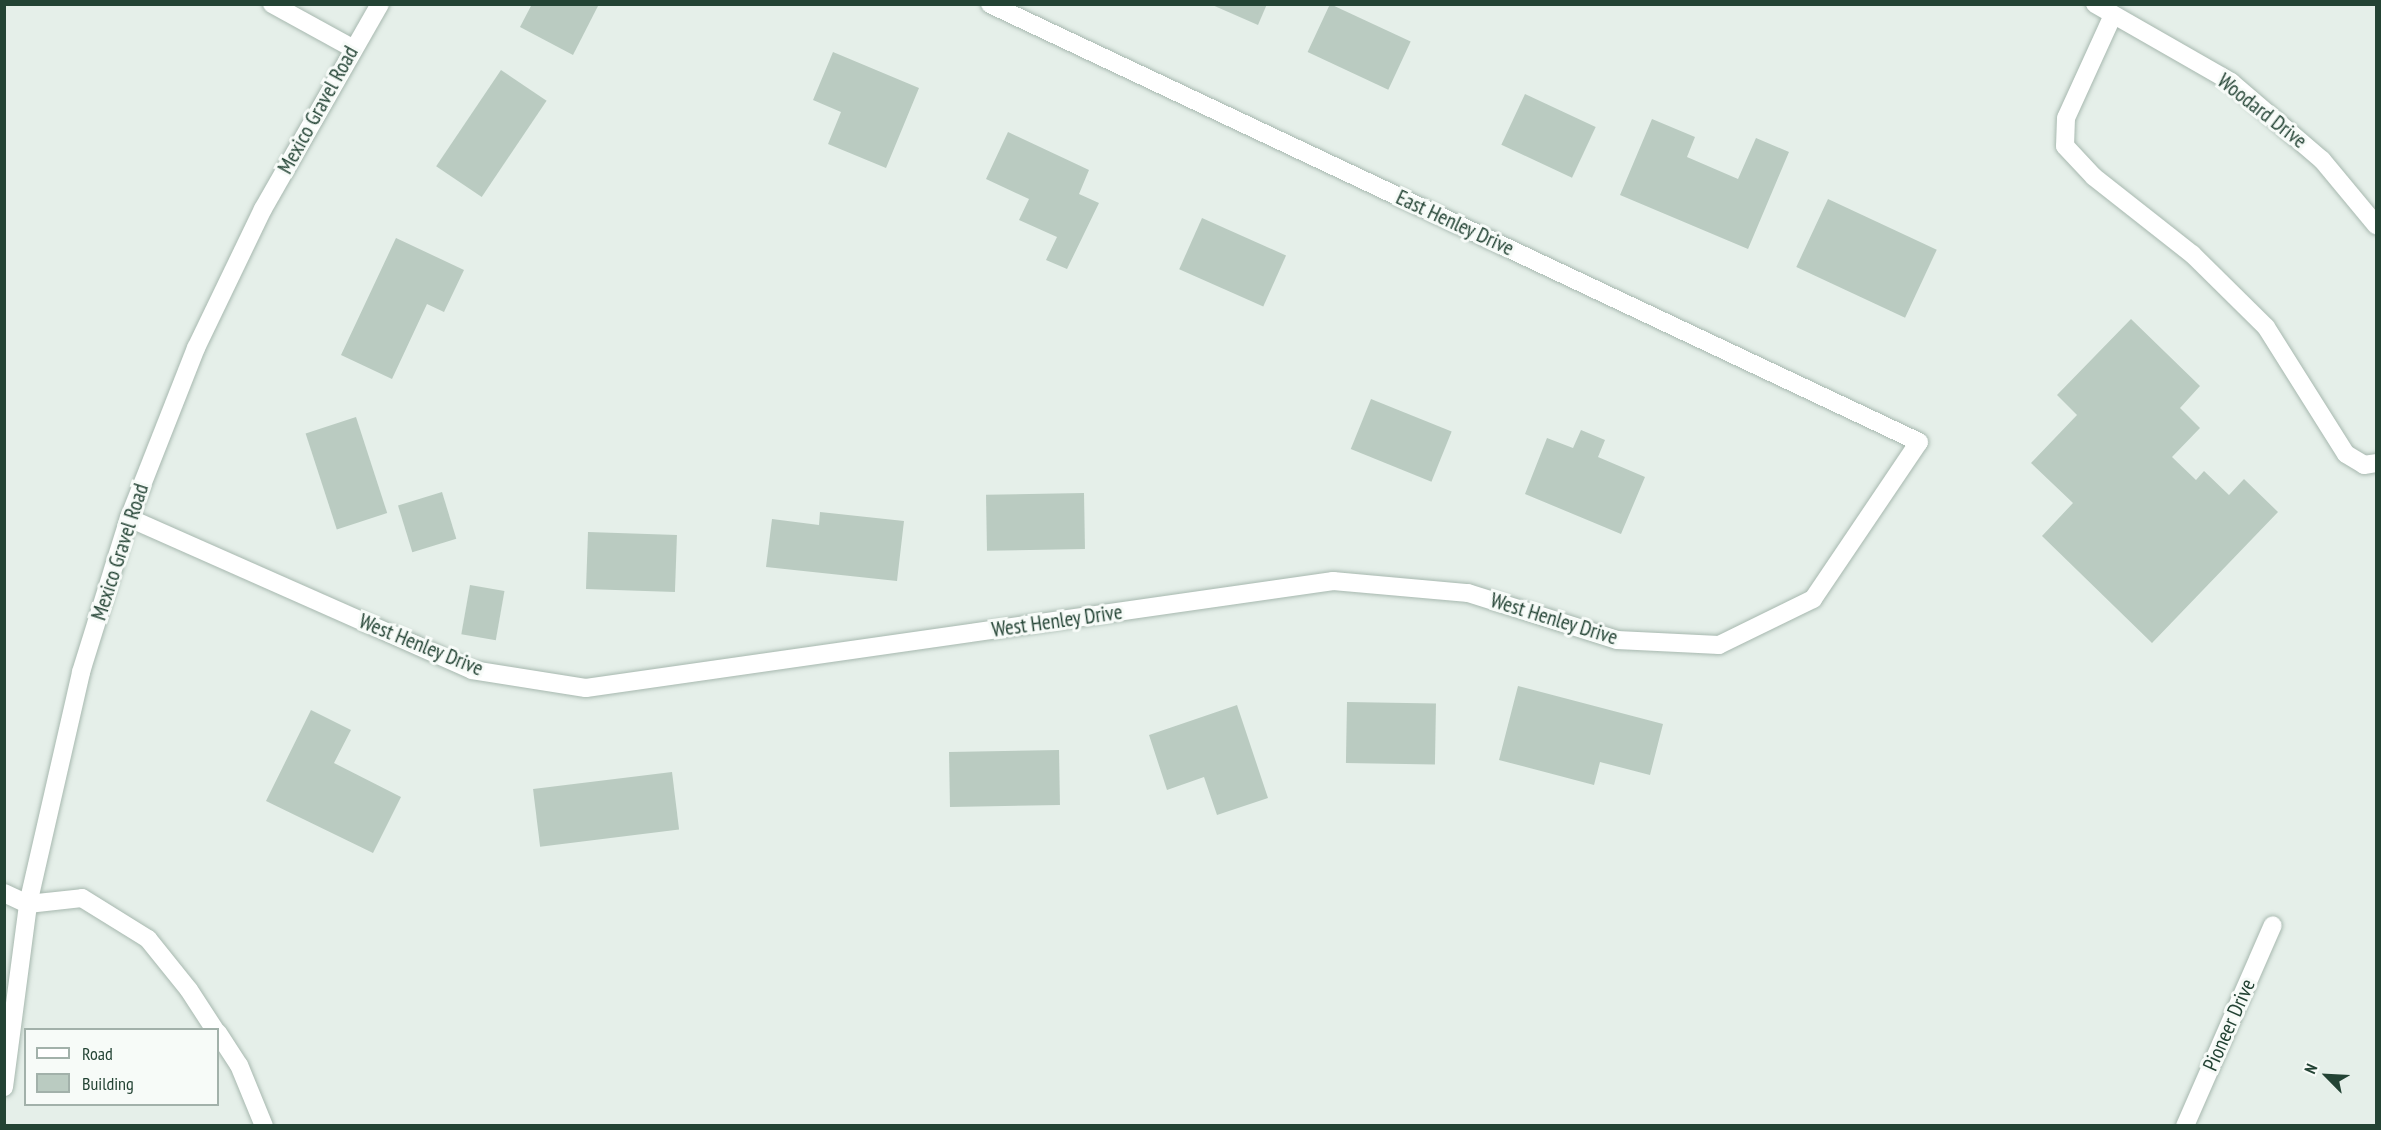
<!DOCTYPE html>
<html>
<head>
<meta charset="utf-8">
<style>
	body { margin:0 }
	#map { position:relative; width:2381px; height:1130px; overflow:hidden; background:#e5efe9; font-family:"PT Sans Narrow",sans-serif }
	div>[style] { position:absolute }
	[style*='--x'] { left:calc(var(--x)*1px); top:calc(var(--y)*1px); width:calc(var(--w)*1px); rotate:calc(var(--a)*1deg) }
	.building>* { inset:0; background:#bacbc1; transform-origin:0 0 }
	.roads { filter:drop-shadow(0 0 2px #a7b8af) drop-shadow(0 0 2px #a7b8af) }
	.service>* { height:18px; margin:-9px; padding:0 9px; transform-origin:9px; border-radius:9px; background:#fff }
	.minor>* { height:18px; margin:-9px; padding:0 9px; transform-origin:9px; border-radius:9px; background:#fff }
	.tertiary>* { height:18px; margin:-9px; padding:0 9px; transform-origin:9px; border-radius:9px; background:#fff }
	span { translate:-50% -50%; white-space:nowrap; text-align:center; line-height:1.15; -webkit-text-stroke:6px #f7fbf8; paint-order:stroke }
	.street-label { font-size:21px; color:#234334 }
	.frame { position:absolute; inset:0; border:6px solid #234334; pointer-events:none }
	.legend { position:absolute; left:24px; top:1028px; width:195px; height:78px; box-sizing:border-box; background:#f7fbf8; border:2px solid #a2b1aa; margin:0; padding:8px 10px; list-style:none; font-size:18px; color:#234334 }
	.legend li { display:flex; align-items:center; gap:12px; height:30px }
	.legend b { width:30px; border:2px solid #a2b1aa }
	.north { position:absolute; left:2297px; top:1046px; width:60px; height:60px; -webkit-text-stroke:4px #f7fbf8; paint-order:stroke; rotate:294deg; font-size:16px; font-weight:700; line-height:24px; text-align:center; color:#234334 }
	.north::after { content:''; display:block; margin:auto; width:21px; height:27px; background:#234334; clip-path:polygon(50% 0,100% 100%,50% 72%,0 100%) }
</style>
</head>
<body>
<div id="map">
	<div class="building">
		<div style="clip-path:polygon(532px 4px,599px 4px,573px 55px,520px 27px)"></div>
		<div style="clip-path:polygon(1210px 4px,1267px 4px,1258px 25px)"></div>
		<div style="left:1330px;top:4px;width:89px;height:53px;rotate:25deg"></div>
		<div style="clip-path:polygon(833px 52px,919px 88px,886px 168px,828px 144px,841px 112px,813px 100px)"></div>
		<div style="left:501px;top:70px;width:55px;height:116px;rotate:34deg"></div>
		<div style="left:1525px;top:94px;width:78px;height:56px;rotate:25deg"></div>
		<div style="clip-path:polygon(1652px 119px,1695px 137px,1687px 157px,1738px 179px,1756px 138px,1789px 152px,1748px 249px,1620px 195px)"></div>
		<div style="clip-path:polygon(1008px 132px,1089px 170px,1079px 194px,1099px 203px,1067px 269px,1046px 260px,1057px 237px,1019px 220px,1029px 199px,986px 179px)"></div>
		<div style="left:1828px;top:199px;width:120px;height:75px;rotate:25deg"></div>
		<div style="left:1202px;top:218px;width:92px;height:56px;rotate:24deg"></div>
		<div style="clip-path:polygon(396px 238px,464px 270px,444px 312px,427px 304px,392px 379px,341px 355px)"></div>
		<div style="clip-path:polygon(2131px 319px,2200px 386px,2180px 408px,2200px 428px,2172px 457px,2196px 480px,2204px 471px,2229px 495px,2244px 479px,2278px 512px,2152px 643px,2042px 536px,2073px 503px,2031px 463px,2077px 415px,2057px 395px)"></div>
		<div style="left:1371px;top:399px;width:87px;height:54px;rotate:22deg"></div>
		<div style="left:356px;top:417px;width:101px;height:53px;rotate:72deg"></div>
		<div style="clip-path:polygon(1581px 430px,1605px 440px,1598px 457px,1645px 477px,1621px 534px,1525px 494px,1547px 438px,1573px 448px)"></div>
		<div style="left:442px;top:492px;width:49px;height:46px;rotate:73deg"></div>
		<div style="left:1084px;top:493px;width:56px;height:98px;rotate:89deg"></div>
		<div style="clip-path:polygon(820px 512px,904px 521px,897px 581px,766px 567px,772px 519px,819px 525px)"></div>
		<div style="left:588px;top:532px;width:89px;height:57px;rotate:2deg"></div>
		<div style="left:470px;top:585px;width:35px;height:50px;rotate:10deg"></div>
		<div style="clip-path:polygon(1518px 686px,1663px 724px,1650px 775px,1600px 762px,1594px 785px,1499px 760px)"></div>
		<div style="left:1347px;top:702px;width:89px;height:61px;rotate:1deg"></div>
		<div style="clip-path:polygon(1237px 705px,1268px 798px,1217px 815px,1204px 777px,1167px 790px,1149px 735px)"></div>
		<div style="clip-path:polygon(311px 710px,351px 730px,334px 763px,401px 797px,373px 853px,266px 801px)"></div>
		<div style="left:1059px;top:750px;width:55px;height:110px;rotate:89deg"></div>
		<div style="left:672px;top:772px;width:58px;height:140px;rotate:83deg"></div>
	</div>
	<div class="roads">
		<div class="service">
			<div style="--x:2113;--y:15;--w:113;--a:114.5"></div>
			<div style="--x:2066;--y:118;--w:28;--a:92"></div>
			<div style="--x:2065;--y:146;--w:42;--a:46.9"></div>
			<div style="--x:2094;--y:177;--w:125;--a:38.2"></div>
			<div style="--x:2192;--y:254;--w:104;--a:44.6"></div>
			<div style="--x:2266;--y:327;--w:150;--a:57.8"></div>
			<div style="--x:2346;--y:454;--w:21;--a:31"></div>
			<div style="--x:2364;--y:465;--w:12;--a:-9"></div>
		</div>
		<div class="minor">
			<div style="--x:272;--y:4;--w:91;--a:28.8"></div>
			<div style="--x:129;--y:518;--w:375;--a:23.9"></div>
			<div style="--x:472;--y:670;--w:115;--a:9"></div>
			<div style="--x:586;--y:688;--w:755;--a:-8.15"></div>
			<div style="--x:1333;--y:581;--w:136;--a:5.1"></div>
			<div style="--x:1468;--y:593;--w:156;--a:17.5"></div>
			<div style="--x:1617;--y:640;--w:102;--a:2.8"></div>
			<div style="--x:1719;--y:645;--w:105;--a:-26.1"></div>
			<div style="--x:1813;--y:599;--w:189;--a:-56"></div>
			<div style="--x:1919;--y:442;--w:1027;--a:-154.76"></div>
			<div style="--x:4;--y:893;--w:26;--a:25"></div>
			<div style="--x:28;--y:904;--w:54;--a:-6.3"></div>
			<div style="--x:82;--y:898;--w:78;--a:31.8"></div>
			<div style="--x:148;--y:939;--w:65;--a:51.2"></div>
			<div style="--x:189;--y:990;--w:48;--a:57"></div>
			<div style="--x:218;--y:1033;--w:38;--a:57"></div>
			<div style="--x:239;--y:1065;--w:66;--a:67.7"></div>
			<div style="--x:2185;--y:1126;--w:219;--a:-66.4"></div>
		</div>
		<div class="tertiary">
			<div style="--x:2095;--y:4;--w:157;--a:29.8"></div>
			<div style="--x:2231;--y:82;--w:120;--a:40.6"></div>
			<div style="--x:2322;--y:160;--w:85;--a:50.3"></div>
			<div style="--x:4;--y:1087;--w:185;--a:-82.5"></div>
			<div style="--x:28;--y:904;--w:238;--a:-77.1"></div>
			<div style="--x:81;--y:672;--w:161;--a:-72.7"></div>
			<div style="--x:129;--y:518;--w:183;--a:-68.5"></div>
			<div style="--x:196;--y:348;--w:154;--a:-64.3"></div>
			<div style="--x:263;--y:209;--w:236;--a:-60.3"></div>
		</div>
	</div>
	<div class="street-label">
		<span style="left:318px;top:110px;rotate:-61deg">Mexico Gravel Road</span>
		<span style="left:2262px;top:111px;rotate:38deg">Woodard Drive</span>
		<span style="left:1455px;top:223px;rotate:25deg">East Henley Drive</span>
		<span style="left:120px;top:552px;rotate:-72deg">Mexico Gravel Road</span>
		<span style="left:1554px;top:619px;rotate:17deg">West Henley Drive</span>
		<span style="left:1057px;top:621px;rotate:-8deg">West Henley Drive</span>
		<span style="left:421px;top:645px;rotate:22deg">West Henley Drive</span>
		<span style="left:2229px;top:1025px;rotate:-66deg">Pioneer Drive</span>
	</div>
	<div class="frame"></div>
	<ul class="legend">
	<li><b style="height:8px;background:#fff"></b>Road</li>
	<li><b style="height:16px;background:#bacbc1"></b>Building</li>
	</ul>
	<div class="north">N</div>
</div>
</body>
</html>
